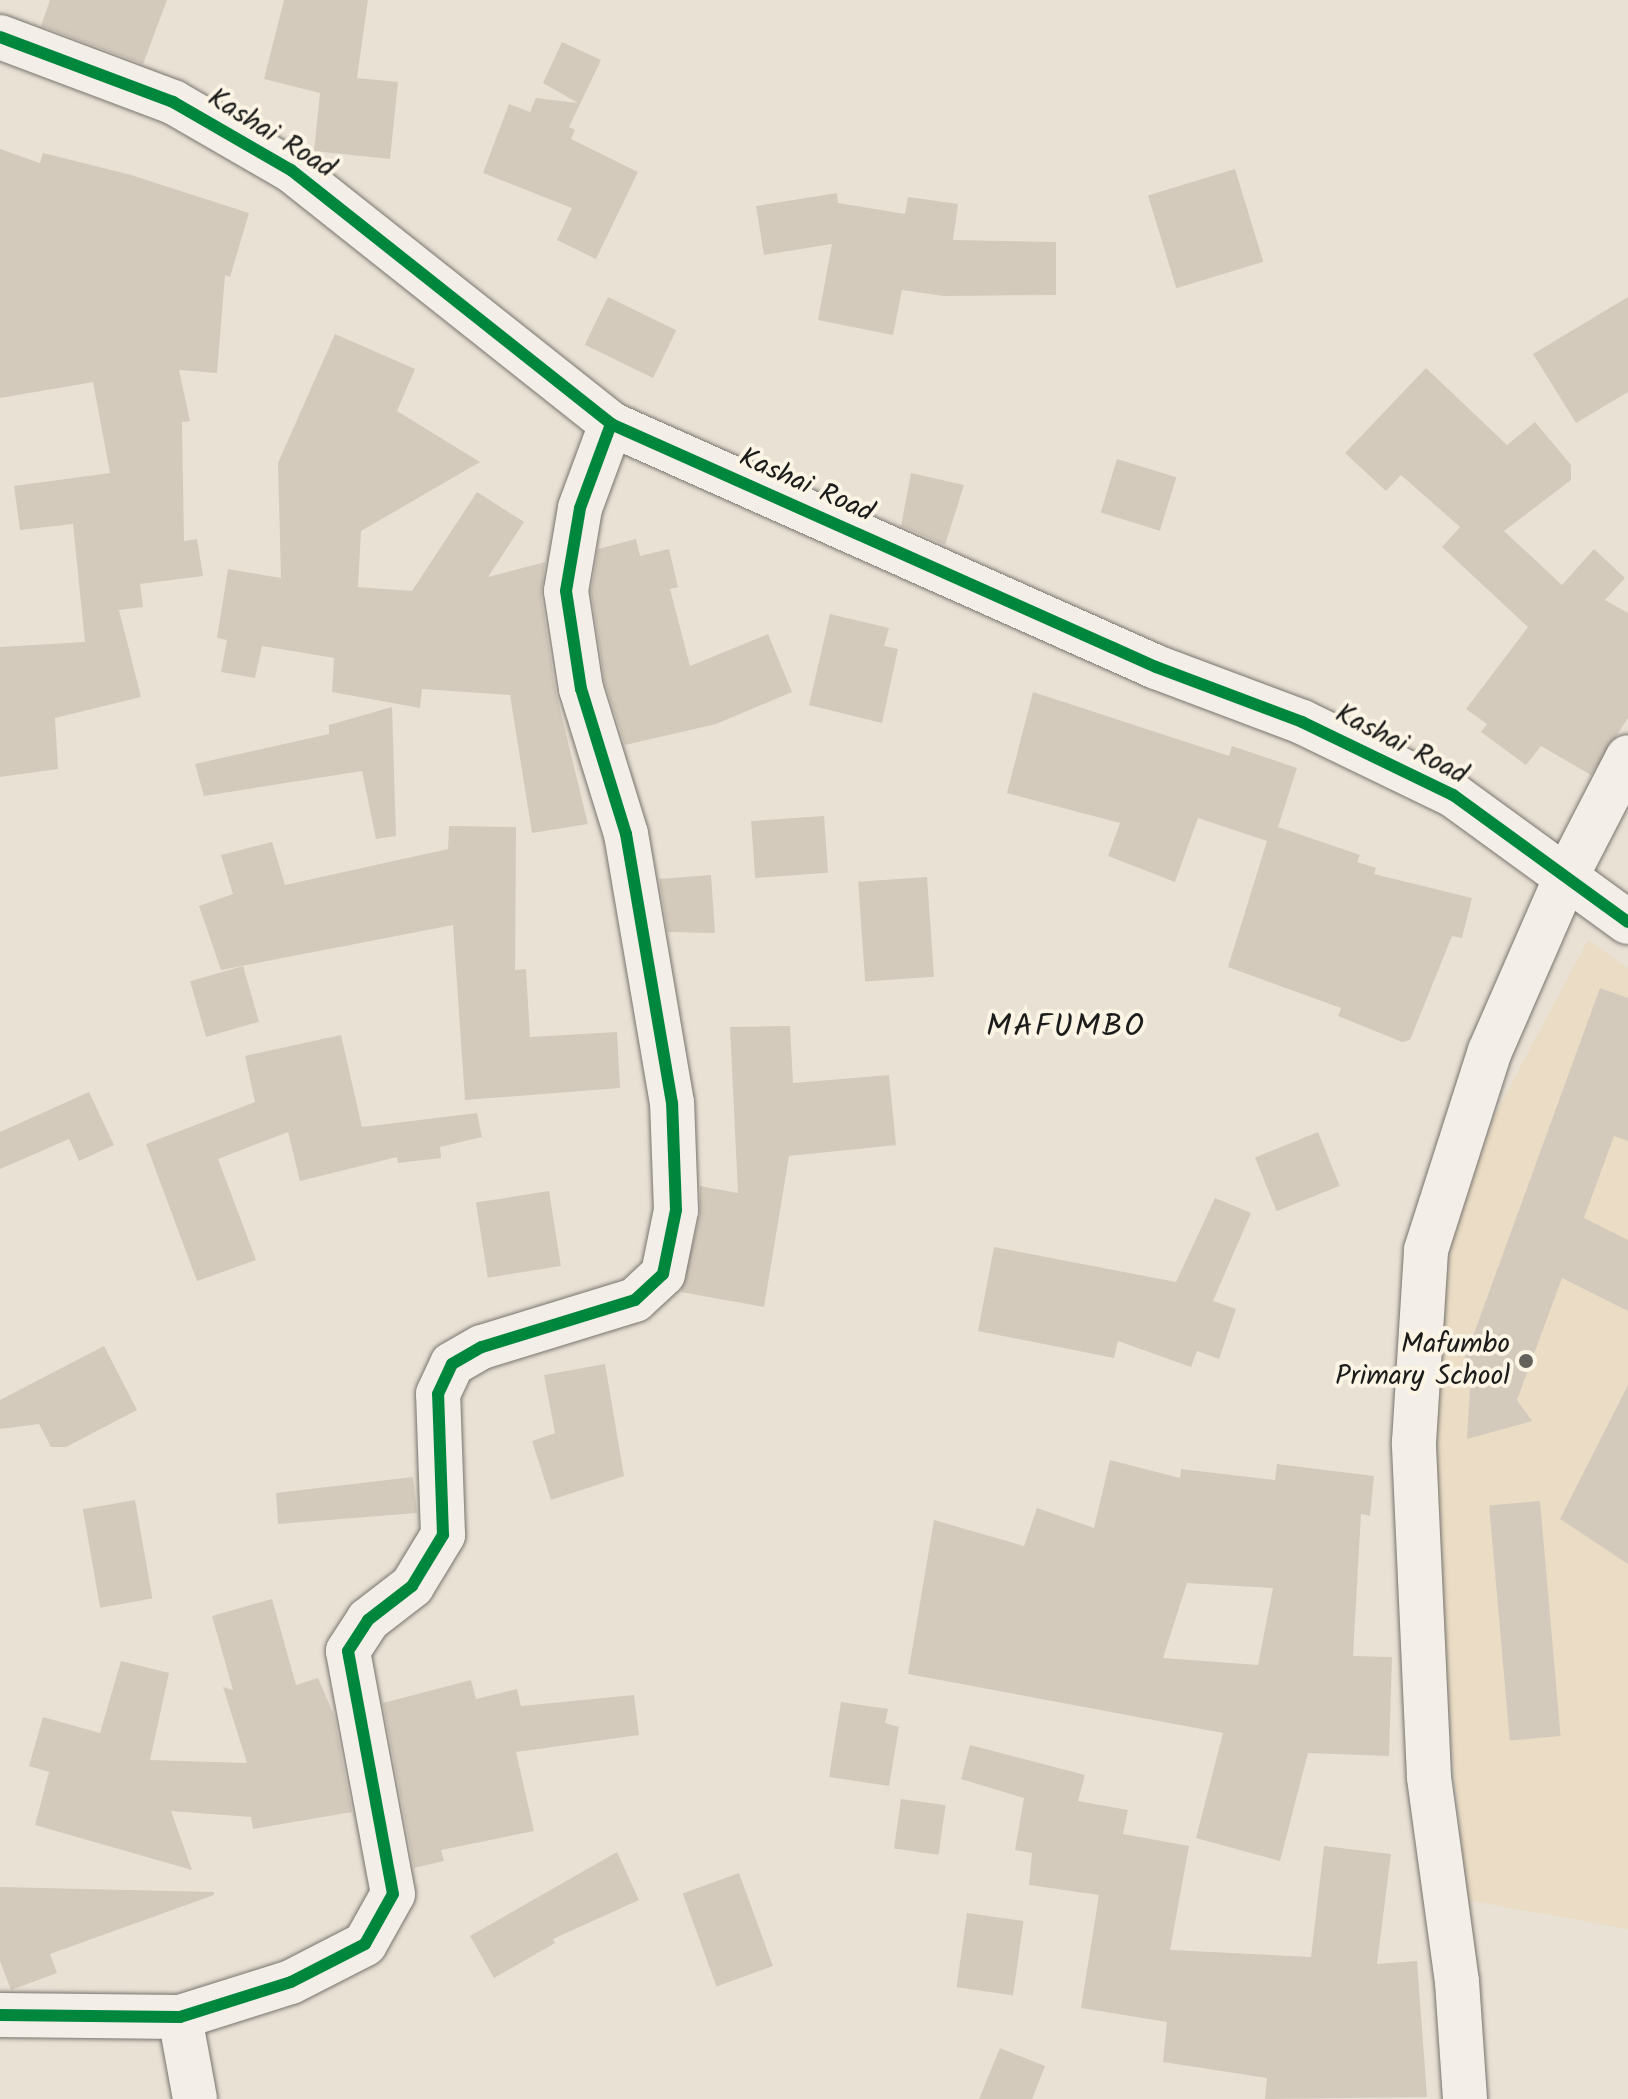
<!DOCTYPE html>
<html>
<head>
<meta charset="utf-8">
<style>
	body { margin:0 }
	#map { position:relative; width:1628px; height:2099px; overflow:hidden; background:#e9e1d4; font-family:Kalam,sans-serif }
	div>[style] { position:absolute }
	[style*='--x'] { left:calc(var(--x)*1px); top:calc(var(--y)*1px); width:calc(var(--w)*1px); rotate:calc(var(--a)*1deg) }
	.built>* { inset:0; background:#eadcc5 }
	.building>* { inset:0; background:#d4cabc; transform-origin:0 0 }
	.roads { filter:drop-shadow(0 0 2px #78756f) drop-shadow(0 0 2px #78756f) }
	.minor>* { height:44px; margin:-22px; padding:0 22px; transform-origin:22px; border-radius:22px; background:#f3efe8 }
	.tertiary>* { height:44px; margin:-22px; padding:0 22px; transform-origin:22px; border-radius:22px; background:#f3efe8 }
	.cycleway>* { height:12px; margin:-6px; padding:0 6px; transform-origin:6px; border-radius:6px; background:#00873e }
	.dots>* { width:22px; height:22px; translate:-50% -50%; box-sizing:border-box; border:4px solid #fcf5e5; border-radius:50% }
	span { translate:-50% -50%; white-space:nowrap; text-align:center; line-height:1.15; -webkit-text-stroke:8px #fcf5e5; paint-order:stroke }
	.street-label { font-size:28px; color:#1c1c1c }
	.poi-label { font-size:28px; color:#1c1c1c }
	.right { translate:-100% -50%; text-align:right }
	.quarter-label { font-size:32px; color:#1c1c1c; letter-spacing:2px }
</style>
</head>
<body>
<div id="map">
	<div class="built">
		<div style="clip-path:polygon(1588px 940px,1628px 968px,1628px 1929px,1467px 1900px,1425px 1475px,1425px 1246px)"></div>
	</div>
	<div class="building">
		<div style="clip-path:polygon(50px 0,167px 0,143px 64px,41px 26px)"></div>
		<div style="clip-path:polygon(284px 0,368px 0,357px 78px,398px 82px,390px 159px,314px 151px,320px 93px,264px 79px)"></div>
		<div style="clip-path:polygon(562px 42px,601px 60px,569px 127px,575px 130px,571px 139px,638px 172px,596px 259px,557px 240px,572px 208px,483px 173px,509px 104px,530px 112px,536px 98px,578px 103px,543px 83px)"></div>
		<div style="clip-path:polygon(0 149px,40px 163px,43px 153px,131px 175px,249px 213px,230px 277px,225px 275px,217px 373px,179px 370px,190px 421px,182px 422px,184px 541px,197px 539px,203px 576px,140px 584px,143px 607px,119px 610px,141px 697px,55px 718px,58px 769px,0 777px,0 647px,85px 642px,73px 524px,20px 530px,14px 486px,110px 473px,93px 382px,0 398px)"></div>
		<div style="left:1235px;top:169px;width:97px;height:91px;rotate:73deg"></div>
		<div style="clip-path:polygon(837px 193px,838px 203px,905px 214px,908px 197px,958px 204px,953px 240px,1056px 242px,1056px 295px,944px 296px,902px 290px,893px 335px,818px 320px,832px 244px,764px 255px,756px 206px)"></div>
		<div style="left:608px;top:297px;width:76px;height:53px;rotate:26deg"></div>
		<div style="clip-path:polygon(1628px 297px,1628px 392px,1576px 423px,1533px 354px)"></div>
		<div style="clip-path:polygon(335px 334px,415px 369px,397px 411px,480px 462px,361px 531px,358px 587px,412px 591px,477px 492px,524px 522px,488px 577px,545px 562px,541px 595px,556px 693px,588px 824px,532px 833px,510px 695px,422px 689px,420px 708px,332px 692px,334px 658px,262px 646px,255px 678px,221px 672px,227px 640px,217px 638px,228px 569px,281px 578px,278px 463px)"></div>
		<div style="clip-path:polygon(1426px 368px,1507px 445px,1535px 422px,1571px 465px,1571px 480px,1504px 531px,1562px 585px,1594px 549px,1625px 578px,1605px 600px,1628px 613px,1628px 718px,1591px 775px,1541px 746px,1526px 765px,1481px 732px,1487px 724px,1466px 709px,1528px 627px,1442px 547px,1460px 527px,1401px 475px,1386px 491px,1345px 453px)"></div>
		<div style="left:1117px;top:459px;width:62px;height:56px;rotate:17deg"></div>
		<div style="clip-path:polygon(911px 473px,964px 485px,945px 545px,901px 526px)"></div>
		<div style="clip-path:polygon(636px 539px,640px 556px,669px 549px,678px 587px,670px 589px,690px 666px,768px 634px,792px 692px,716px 724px,625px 745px,605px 683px,591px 591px,598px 549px)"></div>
		<div style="clip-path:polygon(830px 614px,889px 628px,884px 646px,898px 649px,882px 723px,809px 705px)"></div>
		<div style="clip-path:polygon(1033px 692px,1229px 756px,1232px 746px,1297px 768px,1278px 827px,1360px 855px,1357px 862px,1376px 868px,1374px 874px,1472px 898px,1462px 938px,1452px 936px,1410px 1040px,1402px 1042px,1338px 1016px,1341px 1008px,1228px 967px,1267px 841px,1198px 818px,1175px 882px,1108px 856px,1120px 823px,1007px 793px)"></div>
		<div style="clip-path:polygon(392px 707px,396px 836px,376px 839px,362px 771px,204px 796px,195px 764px,329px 734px,329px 725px)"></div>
		<div style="left:824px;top:816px;width:57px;height:73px;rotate:86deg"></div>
		<div style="clip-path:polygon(449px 826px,516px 827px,515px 970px,526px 969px,530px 1037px,617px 1032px,620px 1088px,465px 1100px,453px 925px,221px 970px,199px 906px,233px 894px,221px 855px,272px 842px,285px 885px,448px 849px)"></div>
		<div style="clip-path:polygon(711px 875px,715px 933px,668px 932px,659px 879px)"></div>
		<div style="left:927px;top:877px;width:100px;height:69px;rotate:86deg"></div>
		<div style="left:243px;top:966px;width:58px;height:55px;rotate:74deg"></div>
		<div style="clip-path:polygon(1600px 988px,1628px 998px,1628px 1141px,1614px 1136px,1584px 1218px,1628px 1240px,1628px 1311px,1562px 1278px,1517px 1400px,1532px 1421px,1467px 1439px,1471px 1372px,1461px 1369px)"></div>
		<div style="clip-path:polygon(790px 1026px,793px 1083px,889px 1075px,896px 1145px,789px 1156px,764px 1307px,681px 1292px,700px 1215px,700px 1186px,738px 1193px,730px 1027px)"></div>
		<div style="clip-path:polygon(341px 1035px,362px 1127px,477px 1113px,482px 1137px,440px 1147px,441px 1158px,398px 1163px,397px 1157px,300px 1181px,288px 1132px,218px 1159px,256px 1260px,197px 1281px,146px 1144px,255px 1102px,245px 1056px)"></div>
		<div style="clip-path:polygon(89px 1092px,114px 1145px,79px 1161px,69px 1139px,0 1169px,0 1132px)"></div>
		<div style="left:1318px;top:1132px;width:58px;height:68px;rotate:68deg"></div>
		<div style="left:549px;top:1191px;width:76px;height:74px;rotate:81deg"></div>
		<div style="clip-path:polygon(1215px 1198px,1251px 1213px,1213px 1301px,1236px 1309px,1219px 1359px,1197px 1351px,1191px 1367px,1118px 1341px,1114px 1358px,978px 1331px,994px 1247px,1176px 1282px)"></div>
		<div style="clip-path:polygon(104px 1346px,137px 1410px,66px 1447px,51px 1447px,39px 1424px,0 1429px,0 1400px)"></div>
		<div style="clip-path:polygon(605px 1364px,624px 1476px,551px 1500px,532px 1441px,555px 1433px,544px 1375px)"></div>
		<div style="clip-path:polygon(1628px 1385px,1628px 1564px,1560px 1519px)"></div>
		<div style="clip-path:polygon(evenodd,1110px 1460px,1180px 1478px,1181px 1469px,1275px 1480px,1277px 1464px,1374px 1476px,1370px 1516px,1361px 1514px,1353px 1656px,1392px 1657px,1389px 1756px,1308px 1753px,1280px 1861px,1196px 1838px,1223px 1733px,908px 1674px,934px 1520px,1024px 1546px,1037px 1508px,1094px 1528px,1110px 1460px,1187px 1583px,1273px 1588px,1258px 1665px,1163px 1658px,1187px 1583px)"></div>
		<div style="clip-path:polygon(413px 1477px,417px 1513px,278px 1524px,276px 1493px)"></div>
		<div style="left:135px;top:1500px;width:100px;height:53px;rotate:80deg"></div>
		<div style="left:1540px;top:1501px;width:236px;height:51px;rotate:85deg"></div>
		<div style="clip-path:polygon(272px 1599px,296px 1685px,318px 1678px,334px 1715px,352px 1812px,253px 1829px,251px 1817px,171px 1811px,192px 1870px,35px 1825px,49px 1772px,29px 1766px,43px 1717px,100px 1733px,121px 1661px,169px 1673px,150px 1760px,247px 1763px,223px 1687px,233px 1690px,212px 1616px)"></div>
		<div style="clip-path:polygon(471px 1680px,476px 1699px,517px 1689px,521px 1706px,634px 1695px,639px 1735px,516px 1752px,534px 1831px,441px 1850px,444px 1861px,414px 1868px,383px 1703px)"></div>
		<div style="clip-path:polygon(841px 1702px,888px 1709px,885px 1723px,899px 1727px,889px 1786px,829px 1777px)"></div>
		<div style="clip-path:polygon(970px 1745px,1085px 1775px,1078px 1801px,1128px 1810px,1123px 1834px,1189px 1846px,1170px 1950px,1311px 1957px,1324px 1846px,1391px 1854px,1377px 1964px,1417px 1961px,1427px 2097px,1265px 2099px,1267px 2078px,1163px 2062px,1167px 2022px,1081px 2008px,1099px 1895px,1029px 1885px,1032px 1853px,1015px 1850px,1024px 1798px,961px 1779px)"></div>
		<div style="left:901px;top:1799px;width:45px;height:50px;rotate:8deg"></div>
		<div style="clip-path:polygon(617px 1852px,639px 1900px,553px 1939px,555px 1943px,494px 1978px,470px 1936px)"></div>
		<div style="left:739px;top:1873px;width:99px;height:60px;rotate:70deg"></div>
		<div style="clip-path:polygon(0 1887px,214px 1892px,214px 1895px,50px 1954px,57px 1973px,11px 1990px,0 1961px)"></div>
		<div style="left:967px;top:1913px;width:57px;height:75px;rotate:8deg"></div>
		<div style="clip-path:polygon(1000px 2048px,1045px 2066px,1032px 2099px,979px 2099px)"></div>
	</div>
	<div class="roads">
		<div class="minor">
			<div style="--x:0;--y:2015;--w:180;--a:0.6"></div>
			<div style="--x:180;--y:2017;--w:116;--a:-17.5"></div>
			<div style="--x:291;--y:1982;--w:83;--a:-27.2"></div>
			<div style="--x:365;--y:1944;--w:57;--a:-60.8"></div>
			<div style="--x:393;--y:1894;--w:247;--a:-100.5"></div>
			<div style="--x:348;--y:1651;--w:37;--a:-57"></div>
			<div style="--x:368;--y:1620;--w:56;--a:-37.7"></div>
			<div style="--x:412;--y:1586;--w:60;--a:-58.7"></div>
			<div style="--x:443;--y:1535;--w:141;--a:-92"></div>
			<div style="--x:438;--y:1394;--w:33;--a:-65"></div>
			<div style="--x:452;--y:1364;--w:34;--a:-30"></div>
			<div style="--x:482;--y:1347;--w:160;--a:-17.1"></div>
			<div style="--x:635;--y:1300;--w:38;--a:-43"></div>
			<div style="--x:663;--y:1274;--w:65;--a:-78.5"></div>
			<div style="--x:676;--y:1210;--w:107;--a:-92.1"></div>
			<div style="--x:672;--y:1103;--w:273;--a:-99.7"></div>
			<div style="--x:626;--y:834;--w:152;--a:-107.2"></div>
			<div style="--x:581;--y:689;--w:99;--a:-98.7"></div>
			<div style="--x:566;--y:591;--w:84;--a:-80.4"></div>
			<div style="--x:580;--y:508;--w:90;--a:-69.7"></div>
			<div style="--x:180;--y:2017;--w:83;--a:79.6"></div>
			<div style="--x:1465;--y:2099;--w:117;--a:-93.9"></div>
			<div style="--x:1457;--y:1982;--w:207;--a:-97.8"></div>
			<div style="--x:1429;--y:1777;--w:335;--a:-92.6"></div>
			<div style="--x:1414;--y:1442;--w:192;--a:-86.4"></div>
			<div style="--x:1426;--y:1250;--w:209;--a:-72.2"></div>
			<div style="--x:1490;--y:1051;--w:188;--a:-66.4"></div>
			<div style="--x:1565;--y:879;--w:137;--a:-62.7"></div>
		</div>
		<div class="tertiary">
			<div style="--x:0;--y:37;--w:185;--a:20.6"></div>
			<div style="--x:173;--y:102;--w:136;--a:30"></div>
			<div style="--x:291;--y:170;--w:409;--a:38.4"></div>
			<div style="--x:611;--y:424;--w:597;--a:24.03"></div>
			<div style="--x:1156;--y:667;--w:156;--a:20.6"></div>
			<div style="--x:1302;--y:722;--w:168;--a:25.8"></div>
			<div style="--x:1453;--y:795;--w:216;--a:36"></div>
		</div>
	</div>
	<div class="cycleway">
		<div style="--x:0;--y:37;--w:185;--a:20.6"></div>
		<div style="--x:173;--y:102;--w:136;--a:30"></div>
		<div style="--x:291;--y:170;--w:409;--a:38.4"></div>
		<div style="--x:611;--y:424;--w:597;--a:24.03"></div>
		<div style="--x:1156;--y:667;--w:156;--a:20.6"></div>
		<div style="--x:1302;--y:722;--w:168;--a:25.8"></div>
		<div style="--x:1453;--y:795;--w:216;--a:36"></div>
		<div style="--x:0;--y:2015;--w:180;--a:0.6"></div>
		<div style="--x:180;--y:2017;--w:116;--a:-17.5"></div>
		<div style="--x:291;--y:1982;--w:83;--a:-27.2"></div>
		<div style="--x:365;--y:1944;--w:57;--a:-60.8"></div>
		<div style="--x:393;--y:1894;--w:247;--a:-100.5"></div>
		<div style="--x:348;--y:1651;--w:37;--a:-57"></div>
		<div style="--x:368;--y:1620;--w:56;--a:-37.7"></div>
		<div style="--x:412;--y:1586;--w:60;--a:-58.7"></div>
		<div style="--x:443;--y:1535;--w:141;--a:-92"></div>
		<div style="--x:438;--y:1394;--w:33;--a:-65"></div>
		<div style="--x:452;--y:1364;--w:34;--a:-30"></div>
		<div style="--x:482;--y:1347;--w:160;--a:-17.1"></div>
		<div style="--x:635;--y:1300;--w:38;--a:-43"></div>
		<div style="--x:663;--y:1274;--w:65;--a:-78.5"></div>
		<div style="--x:676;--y:1210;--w:107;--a:-92.1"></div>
		<div style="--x:672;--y:1103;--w:273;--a:-99.7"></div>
		<div style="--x:626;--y:834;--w:152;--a:-107.2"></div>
		<div style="--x:581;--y:689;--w:99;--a:-98.7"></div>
		<div style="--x:566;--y:591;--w:84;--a:-80.4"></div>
		<div style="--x:580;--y:508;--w:90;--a:-69.7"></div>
	</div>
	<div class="dots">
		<div style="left:1526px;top:1361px;background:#64615c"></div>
	</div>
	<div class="street-label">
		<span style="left:271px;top:134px;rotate:32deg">Kashai Road</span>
		<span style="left:806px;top:486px;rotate:24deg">Kashai Road</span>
		<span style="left:1401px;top:745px;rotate:27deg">Kashai Road</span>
	</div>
	<div class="poi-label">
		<span class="right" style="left:1510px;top:1361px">Mafumbo<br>Primary School</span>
	</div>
	<div class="quarter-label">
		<span style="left:1066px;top:1028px">MAFUMBO</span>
	</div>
</div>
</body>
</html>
